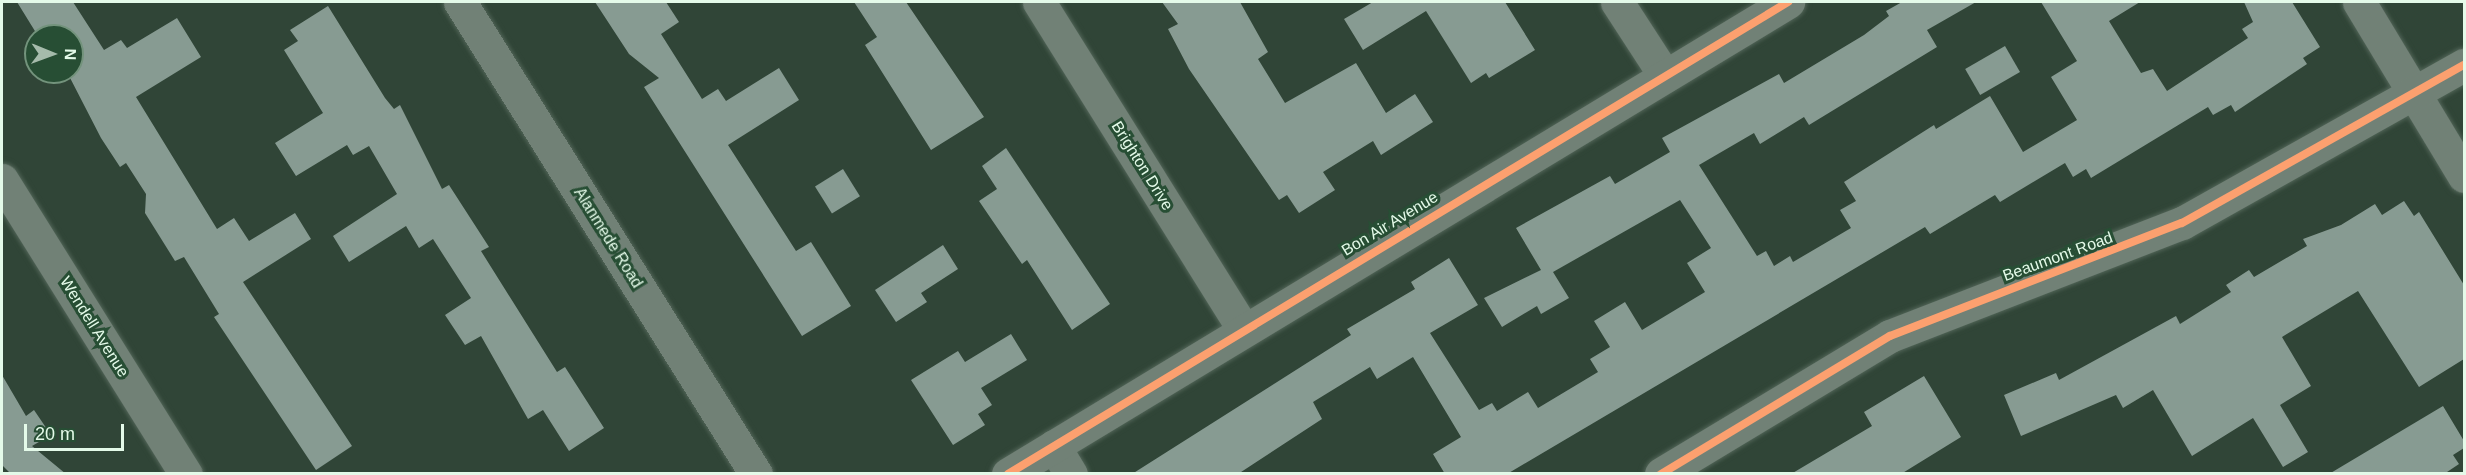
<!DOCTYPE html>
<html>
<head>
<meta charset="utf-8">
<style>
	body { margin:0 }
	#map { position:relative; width:2466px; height:475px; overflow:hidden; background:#304537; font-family:Arial,sans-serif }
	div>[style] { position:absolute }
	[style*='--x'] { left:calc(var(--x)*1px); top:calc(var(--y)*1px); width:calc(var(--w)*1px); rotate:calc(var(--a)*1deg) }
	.building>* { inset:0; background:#879b92; transform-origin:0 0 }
	.roads { filter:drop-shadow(0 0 2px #516457) drop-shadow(0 0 2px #516457) }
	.minor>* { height:33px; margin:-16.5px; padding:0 16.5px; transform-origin:16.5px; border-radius:16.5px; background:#718176 }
	.cycleway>* { height:8px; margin:-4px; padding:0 4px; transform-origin:4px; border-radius:4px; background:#fca06f }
	span { translate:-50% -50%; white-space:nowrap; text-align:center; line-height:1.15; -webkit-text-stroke:6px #274e34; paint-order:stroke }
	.street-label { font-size:16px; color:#e4fae9 }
	.frame { position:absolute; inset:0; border:3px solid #e4fae9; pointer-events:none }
	.north { position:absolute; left:24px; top:24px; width:60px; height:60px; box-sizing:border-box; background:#274e34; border:2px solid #73937c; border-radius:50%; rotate:91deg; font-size:16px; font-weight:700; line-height:24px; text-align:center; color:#e4fae9 }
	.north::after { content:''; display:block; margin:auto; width:21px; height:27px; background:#a5bbab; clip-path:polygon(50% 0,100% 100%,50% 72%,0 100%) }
	.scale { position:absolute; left:24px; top:424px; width:100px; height:27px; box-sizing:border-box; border:3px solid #e4fae9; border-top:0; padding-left:8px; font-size:18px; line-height:21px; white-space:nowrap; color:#e4fae9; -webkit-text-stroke:4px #274e34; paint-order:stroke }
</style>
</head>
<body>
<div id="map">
	<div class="building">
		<div style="clip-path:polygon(17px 2px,73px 2px,104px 50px,121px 40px,127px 48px,177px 18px,201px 57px,136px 97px,217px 229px,234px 218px,249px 241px,295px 213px,311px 239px,243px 282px,352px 446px,316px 470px,214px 317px,219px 314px,184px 257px,175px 261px,145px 213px,146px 194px,126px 163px,120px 167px,101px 138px,67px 72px,72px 72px,72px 36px,38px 36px)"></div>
		<div style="clip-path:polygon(595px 2px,666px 2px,679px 22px,661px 34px,702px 99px,718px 89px,726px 101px,779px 68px,799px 100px,728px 145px,796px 251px,811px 242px,851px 306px,802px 336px,644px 87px,659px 78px,629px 54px)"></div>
		<div style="clip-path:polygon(854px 2px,906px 2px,984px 117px,931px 150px,865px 45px,877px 37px)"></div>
		<div style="clip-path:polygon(1162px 2px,1240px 2px,1268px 52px,1258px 59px,1285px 103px,1356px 63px,1386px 113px,1415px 94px,1433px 122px,1381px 155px,1373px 141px,1323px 172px,1335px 190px,1299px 213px,1287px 195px,1279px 200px,1189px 69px,1168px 29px,1178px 24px)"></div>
		<div style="clip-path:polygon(1373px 2px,1505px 2px,1535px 50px,1489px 78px,1486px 73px,1471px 83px,1426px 11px,1363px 50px,1344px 19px)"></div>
		<div style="clip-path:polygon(1902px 2px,1976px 2px,1927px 30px,1937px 47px,1809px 125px,1804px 117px,1760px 144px,1754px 133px,1699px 165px,1757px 256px,1766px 251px,1774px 266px,1790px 256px,1793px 262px,1851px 228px,1840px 210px,1856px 201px,1844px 182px,1934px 125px,1936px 129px,1990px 96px,2023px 152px,2077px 120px,2051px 77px,2077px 61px,2041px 2px,2140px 2px,2109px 21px,2141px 73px,2153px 69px,2167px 91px,2248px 38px,2242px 29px,2253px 22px,2244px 2px,2292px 2px,2320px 47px,2303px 58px,2307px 64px,2235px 112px,2231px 105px,2213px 115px,2208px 107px,2091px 178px,2086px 169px,2073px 177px,2065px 163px,2000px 202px,1995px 195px,1930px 234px,1925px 227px,1507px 474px,1445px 474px,1433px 454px,1461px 437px,1413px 357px,1377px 379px,1370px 367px,1313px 402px,1322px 419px,1238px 474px,1132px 474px,1351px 335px,1347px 329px,1415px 289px,1411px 282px,1449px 258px,1478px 305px,1430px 333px,1479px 410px,1492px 403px,1497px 411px,1528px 392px,1538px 408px,1598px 372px,1590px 359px,1610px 347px,1594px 321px,1625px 302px,1642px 330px,1705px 292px,1687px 263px,1711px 248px,1680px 200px,1553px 272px,1569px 298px,1541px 314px,1537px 306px,1502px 327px,1484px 298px,1541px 270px,1516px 228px,1610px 176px,1615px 184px,1670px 152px,1662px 138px,1779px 74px,1784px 83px,1864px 35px,1889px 16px,1886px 11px)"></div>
		<div style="clip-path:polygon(328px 6px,385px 98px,394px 109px,400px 105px,442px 189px,449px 185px,489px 247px,481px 251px,557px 372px,565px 367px,604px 428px,569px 451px,543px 410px,528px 419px,481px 336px,465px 345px,445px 315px,471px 298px,433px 239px,419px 248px,406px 226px,349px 262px,333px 236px,397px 194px,369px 146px,353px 155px,347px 145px,296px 176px,275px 143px,323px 113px,284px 50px,298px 41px,290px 30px)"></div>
		<div style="left:2005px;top:46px;width:30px;height:46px;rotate:60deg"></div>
		<div style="clip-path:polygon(1006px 148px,1110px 304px,1072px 330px,1027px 260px,1022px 264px,979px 201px,997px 189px,982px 166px)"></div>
		<div style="left:843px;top:169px;width:32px;height:33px;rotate:58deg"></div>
		<div style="clip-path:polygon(2404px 201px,2414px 216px,2419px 212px,2464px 285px,2464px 359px,2419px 387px,2358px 291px,2282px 337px,2311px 386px,2280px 405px,2308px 452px,2283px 467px,2253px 418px,2192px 456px,2153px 390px,2123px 408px,2116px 395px,2021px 436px,2004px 395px,2056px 373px,2059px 380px,2176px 316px,2180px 324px,2231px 292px,2226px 285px,2249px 270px,2254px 277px,2307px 246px,2303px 239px,2341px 225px,2375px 204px,2382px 215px)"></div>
		<div style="clip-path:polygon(943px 245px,958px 269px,921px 293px,927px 302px,896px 322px,875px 290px)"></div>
		<div style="clip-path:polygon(1011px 334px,1027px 360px,981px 388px,992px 405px,978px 414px,985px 425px,953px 445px,911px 380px,958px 351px,965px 362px)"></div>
		<div style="clip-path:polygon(2px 375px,26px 416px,34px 410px,51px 435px,32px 446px,66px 474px,11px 474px,2px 465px)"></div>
		<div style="clip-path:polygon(1924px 376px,1961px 437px,1901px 474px,1791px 474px,1872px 426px,1864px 412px)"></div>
		<div style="clip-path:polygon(2443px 406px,2464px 441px,2464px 448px,2453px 455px,2459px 464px,2444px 474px,2329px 474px)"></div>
	</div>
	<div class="roads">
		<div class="minor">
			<div style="--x:460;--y:2;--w:557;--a:57.91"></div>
			<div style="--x:1039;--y:2;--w:387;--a:58"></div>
			<div style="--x:1617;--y:2;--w:88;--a:57"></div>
			<div style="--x:2359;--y:2;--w:203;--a:58.9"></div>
			<div style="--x:2;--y:180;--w:347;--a:58"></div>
			<div style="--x:1054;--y:446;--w:33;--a:59"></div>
			<div style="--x:1008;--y:474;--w:912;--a:-31.18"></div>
			<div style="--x:1661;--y:474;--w:267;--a:-31.1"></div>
			<div style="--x:1890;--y:336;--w:313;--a:-21.2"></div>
			<div style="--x:2182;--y:223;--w:323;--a:-29.3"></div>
		</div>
	</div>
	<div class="cycleway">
		<div style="--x:1008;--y:474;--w:912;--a:-31.18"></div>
		<div style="--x:1661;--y:474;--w:267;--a:-31.1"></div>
		<div style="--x:1890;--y:336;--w:313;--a:-21.2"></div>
		<div style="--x:2182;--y:223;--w:323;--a:-29.3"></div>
	</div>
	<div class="street-label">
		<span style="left:1142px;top:166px;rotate:58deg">Brighton Drive</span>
		<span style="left:1390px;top:224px;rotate:-31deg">Bon Air Avenue</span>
		<span style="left:608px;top:238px;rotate:58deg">Alanmede Road</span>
		<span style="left:2058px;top:257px;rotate:-20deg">Beaumont Road</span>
		<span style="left:94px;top:327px;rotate:58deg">Wendell Avenue</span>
	</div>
	<div class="frame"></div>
	<div class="north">N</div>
	<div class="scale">20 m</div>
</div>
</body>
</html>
